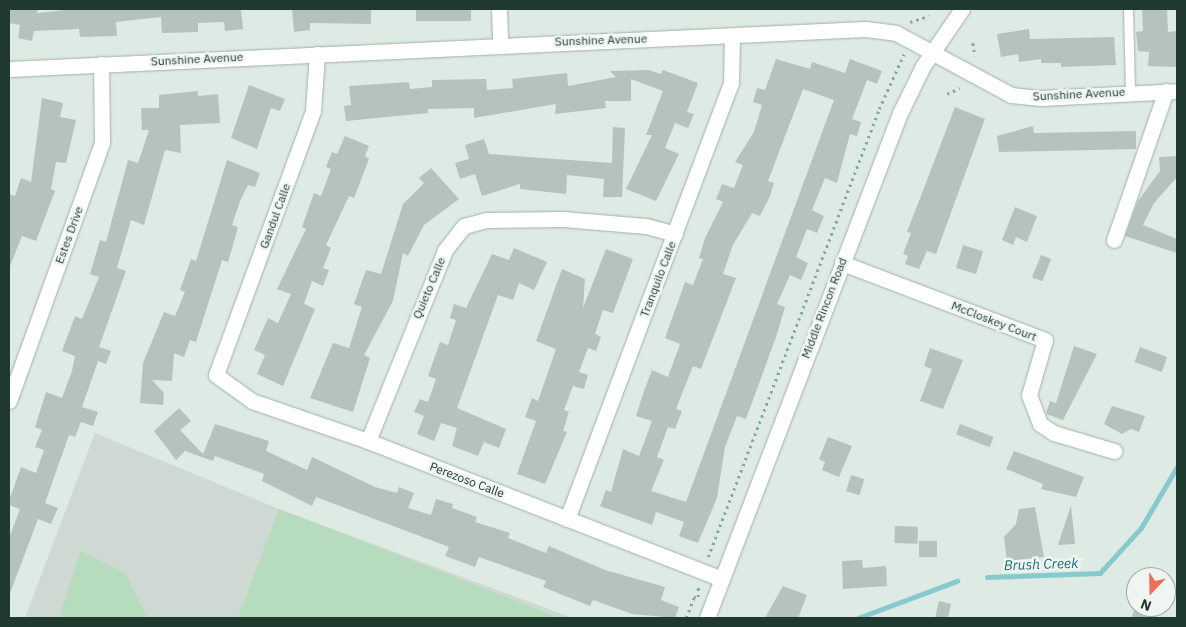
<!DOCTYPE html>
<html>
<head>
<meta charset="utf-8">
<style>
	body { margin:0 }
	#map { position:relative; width:1186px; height:627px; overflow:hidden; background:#deeae4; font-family:"IBM Plex Sans",sans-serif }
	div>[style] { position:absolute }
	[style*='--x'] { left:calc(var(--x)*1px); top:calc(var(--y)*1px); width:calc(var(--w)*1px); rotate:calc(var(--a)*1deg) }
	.built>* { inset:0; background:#cdd9d2 }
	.green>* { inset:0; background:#b7dbbd }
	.stream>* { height:4.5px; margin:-2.25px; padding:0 2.25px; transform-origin:2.25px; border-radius:2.25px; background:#87cace }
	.building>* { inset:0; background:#b4c4bc; transform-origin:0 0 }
	.path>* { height:2.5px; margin-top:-1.25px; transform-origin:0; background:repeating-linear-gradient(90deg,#7fad9a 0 2.5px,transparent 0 6.5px) }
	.roads { filter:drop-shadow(0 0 1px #a1b1aa) drop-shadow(0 0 1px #a1b1aa) }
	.lane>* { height:9px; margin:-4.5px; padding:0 4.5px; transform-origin:4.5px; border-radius:4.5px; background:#fff }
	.street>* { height:15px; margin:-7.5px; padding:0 7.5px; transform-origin:7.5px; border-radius:7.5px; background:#fff }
	.secondary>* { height:15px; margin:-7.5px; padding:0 7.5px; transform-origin:7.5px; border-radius:7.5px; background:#fff }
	span { translate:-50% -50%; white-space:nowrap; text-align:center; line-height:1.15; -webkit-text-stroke:5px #eff6f2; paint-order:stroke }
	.street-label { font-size:12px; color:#203930 }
	.water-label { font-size:14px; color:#1c6d73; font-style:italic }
	.frame { position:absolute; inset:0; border:10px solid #203930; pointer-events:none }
	.north { position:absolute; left:1126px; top:567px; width:50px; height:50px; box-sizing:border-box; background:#eff6f2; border:1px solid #9caaa4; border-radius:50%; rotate:201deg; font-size:14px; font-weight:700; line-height:20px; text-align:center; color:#203930 }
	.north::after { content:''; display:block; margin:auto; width:18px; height:22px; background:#ef6e57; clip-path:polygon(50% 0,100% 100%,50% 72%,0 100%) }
</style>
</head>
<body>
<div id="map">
	<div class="built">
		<div style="clip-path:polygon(95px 433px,279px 509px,573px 618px,25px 618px)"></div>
	</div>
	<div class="green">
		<div style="clip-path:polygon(279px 509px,560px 618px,238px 618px)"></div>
		<div style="clip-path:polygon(81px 551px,126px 574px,147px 618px,59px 618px)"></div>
	</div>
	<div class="stream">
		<div style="--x:987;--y:577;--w:113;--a:-2"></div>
		<div style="--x:1100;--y:573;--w:61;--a:-47.7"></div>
		<div style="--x:1141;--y:528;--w:71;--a:-59.5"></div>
		<div style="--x:858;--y:618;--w:106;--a:-20.5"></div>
	</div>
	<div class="building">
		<div style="clip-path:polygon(9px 9px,38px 9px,37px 13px,74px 9px,241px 9px,243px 29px,225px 31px,224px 22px,198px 23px,198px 32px,162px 33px,161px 17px,116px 22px,117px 36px,80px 37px,79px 29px,34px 31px,32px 41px,18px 38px,20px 25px,9px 23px)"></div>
		<div style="clip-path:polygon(292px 9px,371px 9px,371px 24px,310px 23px,310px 30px,294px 32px)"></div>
		<div style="left:416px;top:9px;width:55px;height:12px"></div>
		<div style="clip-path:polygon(1142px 9px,1167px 9px,1168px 32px,1177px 31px,1177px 67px,1148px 66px,1149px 52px,1138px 51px,1136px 32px,1143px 31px)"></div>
		<div style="clip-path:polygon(1029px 29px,1030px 39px,1114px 37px,1116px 65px,1061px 67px,1061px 63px,1041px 63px,1041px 59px,1019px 62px,1018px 54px,1001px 57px,997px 34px)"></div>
		<div style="clip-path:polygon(evenodd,776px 59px,810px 69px,812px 62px,845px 73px,850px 59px,882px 71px,877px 84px,867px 80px,852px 119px,861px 122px,857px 136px,850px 134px,837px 183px,825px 178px,812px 210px,824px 216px,817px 233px,807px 229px,796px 257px,808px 263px,801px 280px,790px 275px,777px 304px,785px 307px,777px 334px,746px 419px,737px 416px,725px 447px,717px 498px,698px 543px,679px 536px,684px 522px,656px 512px,652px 525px,600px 506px,606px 490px,611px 492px,623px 449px,639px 456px,652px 421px,636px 416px,644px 391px,652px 370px,668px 377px,680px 344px,665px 338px,685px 282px,693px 285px,703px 259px,699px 258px,705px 238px,723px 202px,716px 199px,722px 184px,734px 188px,743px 165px,735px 162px,754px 132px,762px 105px,753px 102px,757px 88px,765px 90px,776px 59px,803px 89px,834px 100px,686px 502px,651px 491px,664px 460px,657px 457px,668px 427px,675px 429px,682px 411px,676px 409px,693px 366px,701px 369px,736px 278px,723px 274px,733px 245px,752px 213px,760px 216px,770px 196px,774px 183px,768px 181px,803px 89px)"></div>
		<div style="clip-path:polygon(649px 70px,661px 74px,663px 70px,698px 83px,687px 112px,694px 114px,688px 128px,675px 123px,665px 148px,679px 154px,656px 201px,626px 189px,652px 135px,646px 135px,663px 91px,631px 79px,631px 101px,605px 101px,606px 108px,555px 114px,556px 104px,474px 118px,474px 108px,428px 109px,428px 113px,346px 121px,344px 106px,351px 105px,349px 86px,409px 82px,410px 89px,432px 87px,432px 80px,486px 79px,487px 90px,513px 88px,512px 79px,567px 73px,568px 86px,616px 77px,610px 71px)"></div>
		<div style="clip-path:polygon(249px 85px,285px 99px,280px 111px,271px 108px,257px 149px,231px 138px)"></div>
		<div style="clip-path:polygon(198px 91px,198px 96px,218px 94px,220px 123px,180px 125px,181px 153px,165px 150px,144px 225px,131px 220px,117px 268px,126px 271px,99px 347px,111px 351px,106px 364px,98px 361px,82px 407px,98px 412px,93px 426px,81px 422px,75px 437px,69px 435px,45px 503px,58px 508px,51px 524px,38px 519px,9px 596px,9px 538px,20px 509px,9px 505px,9px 501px,21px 467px,36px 473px,44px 450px,35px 447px,42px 430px,35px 427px,46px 392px,62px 398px,72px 371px,75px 356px,62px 351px,75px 316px,82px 319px,99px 277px,90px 274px,100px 240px,106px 242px,128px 160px,138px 163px,149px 130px,142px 130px,141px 108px,159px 108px,159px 95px)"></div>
		<div style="clip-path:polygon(42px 98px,63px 103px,60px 117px,76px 120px,66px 163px,56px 162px,51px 189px,55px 191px,36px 241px,22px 236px,9px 269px,9px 194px,15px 196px,21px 178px,31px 182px)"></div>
		<div style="clip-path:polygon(955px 107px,985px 119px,936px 254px,927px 251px,919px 269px,905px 264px,908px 256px,903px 254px,911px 233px,907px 232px)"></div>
		<div style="clip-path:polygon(1033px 126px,1034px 133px,1136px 131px,1136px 149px,999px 152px,997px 136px)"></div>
		<div style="clip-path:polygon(613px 127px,625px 128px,622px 197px,603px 197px,604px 179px,567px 175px,566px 194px,520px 189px,520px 184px,482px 196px,475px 174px,460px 179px,455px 163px,469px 159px,465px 145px,484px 139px,489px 154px,612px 163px)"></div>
		<div style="clip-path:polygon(345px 136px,369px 146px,365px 156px,369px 159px,354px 198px,349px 196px,326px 245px,331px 248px,323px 268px,329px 270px,323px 286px,312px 281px,304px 304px,315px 309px,283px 386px,257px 374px,265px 355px,254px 350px,268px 318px,278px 323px,291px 294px,277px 289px,306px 229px,302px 227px,314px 193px,321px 196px,331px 169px,326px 167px,332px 152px,337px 154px)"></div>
		<div style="clip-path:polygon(1177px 156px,1177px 177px,1154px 203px,1143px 225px,1177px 239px,1177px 253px,1125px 236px,1138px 201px,1160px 171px,1159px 157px)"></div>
		<div style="clip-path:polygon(227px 160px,260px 173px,255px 187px,248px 185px,240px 201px,232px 225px,238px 227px,232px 249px,228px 262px,222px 260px,196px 342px,190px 340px,184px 357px,174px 353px,172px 381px,152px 380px,164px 393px,163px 405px,140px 403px,143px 363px,164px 312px,175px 316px,185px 292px,180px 290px,191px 259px,196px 261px)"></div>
		<div style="clip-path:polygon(431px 168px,459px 199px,424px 225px,408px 256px,403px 253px,393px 301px,364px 355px,370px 358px,353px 412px,310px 398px,333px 343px,349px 348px,362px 307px,354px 304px,366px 270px,381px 274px,403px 204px,424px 183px,419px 178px)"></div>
		<div style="clip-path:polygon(1015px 207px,1037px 216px,1027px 242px,1016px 237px,1013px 245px,1002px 240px)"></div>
		<div style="left:963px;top:245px;width:21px;height:24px;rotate:17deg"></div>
		<div style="clip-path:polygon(514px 248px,547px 262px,534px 290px,519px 283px,513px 300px,498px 295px,457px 408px,506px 429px,499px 448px,484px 442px,478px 456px,452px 446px,457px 428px,441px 423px,434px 441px,417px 434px,424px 416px,414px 412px,420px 399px,428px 402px,436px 379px,428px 376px,440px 342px,448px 345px,456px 320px,450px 318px,454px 304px,466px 308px,492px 254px,509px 260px)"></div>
		<div style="clip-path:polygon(606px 249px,633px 259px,613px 313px,603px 310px,595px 334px,601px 337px,596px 351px,588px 348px,579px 372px,588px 375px,584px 389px,573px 386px,564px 410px,569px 412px,563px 431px,567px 432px,545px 484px,517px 474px,536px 421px,525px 417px,532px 398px,538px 401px,556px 349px,536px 341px,562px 269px,585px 279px,583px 308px)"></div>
		<div style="left:1041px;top:255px;width:11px;height:24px;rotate:22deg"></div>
		<div style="clip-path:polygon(1074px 346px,1097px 354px,1063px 420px,1046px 414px,1050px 401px,1056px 403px)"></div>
		<div style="left:1140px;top:347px;width:29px;height:16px;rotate:20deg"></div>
		<div style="clip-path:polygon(930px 348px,963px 360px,943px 409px,920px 401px,932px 369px,924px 366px)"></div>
		<div style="clip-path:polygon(1112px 406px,1145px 416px,1139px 432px,1131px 429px,1122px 434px,1104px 424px)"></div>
		<div style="clip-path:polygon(179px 408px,191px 421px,180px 430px,203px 454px,215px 424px,269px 441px,266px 451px,307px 470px,312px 457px,375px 487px,397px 493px,399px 487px,414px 493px,408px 508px,431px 515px,436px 499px,453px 504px,452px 508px,477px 517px,475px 522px,510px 533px,508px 538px,546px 553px,549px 546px,605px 570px,665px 587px,661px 600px,679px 607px,675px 618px,632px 614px,593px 600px,590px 606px,543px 587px,546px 581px,479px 557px,475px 567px,445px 556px,449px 547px,316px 497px,312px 506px,262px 481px,264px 474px,215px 456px,213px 461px,185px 451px,176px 460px,154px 431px)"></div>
		<div style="left:960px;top:424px;width:36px;height:11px;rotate:21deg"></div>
		<div style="clip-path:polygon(828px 437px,852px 446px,839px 477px,822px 470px,825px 462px,819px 459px)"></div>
		<div style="clip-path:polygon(1014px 451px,1084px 477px,1076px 497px,1041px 489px,1043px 484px,1006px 469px)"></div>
		<div style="left:851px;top:475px;width:14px;height:17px;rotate:17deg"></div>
		<div style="clip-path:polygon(1071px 505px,1075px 544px,1058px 545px)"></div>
		<div style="clip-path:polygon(1035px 507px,1044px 557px,1007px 561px,1004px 537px,1016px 524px,1019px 509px)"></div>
		<div style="left:895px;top:526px;width:23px;height:17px;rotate:2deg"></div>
		<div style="left:919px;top:541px;width:18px;height:16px"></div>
		<div style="clip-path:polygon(862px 560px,863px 568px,886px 566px,887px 586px,843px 589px,842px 561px)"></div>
		<div style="clip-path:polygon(783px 586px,807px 595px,798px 618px,765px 618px)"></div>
		<div style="clip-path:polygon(939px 601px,951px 604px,948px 618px,935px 618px)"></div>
		<div style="clip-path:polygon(1136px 607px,1161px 607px,1156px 618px,1131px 618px)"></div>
	</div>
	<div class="path">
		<div style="--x:910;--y:22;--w:20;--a:-18"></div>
		<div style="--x:973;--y:43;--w:13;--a:81"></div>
		<div style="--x:947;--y:94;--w:14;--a:-25"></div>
		<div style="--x:708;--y:557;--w:480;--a:-69.1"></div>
		<div style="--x:879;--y:109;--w:60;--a:-65.6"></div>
		<div style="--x:686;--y:618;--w:22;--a:-69"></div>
		<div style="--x:694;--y:597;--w:4;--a:0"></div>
		<div style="--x:698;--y:597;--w:11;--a:-90"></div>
	</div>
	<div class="roads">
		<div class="lane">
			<div style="--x:1128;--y:9;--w:83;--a:88.6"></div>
		</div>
		<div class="street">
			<div style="--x:499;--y:9;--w:34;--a:88"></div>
			<div style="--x:317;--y:54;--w:57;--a:94"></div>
			<div style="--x:313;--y:111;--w:281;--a:110.2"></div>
			<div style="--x:216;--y:375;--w:44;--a:35.8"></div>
			<div style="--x:252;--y:401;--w:123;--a:19"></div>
			<div style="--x:368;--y:441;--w:380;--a:21.3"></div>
			<div style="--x:9;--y:69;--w:857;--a:-2.68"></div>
			<div style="--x:865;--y:29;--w:31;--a:7"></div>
			<div style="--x:896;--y:33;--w:131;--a:28.3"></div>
			<div style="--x:1011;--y:95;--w:30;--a:6"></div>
			<div style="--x:1041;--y:98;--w:136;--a:-2.9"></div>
			<div style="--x:1114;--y:240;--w:158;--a:-70.8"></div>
			<div style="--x:842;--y:263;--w:217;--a:20.8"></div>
			<div style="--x:1045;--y:340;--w:57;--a:106.2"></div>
			<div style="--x:1029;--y:395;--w:31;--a:69"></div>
			<div style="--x:1040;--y:424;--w:17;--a:33"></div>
			<div style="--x:1054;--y:433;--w:63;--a:16.7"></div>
			<div style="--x:9;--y:401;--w:275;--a:-70.2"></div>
			<div style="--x:102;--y:142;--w:78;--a:-90.7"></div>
			<div style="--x:368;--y:441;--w:206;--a:-68"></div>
			<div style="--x:445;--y:250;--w:31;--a:-52"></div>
			<div style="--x:464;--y:226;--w:23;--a:-15"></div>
			<div style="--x:486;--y:220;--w:77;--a:-0.7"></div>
			<div style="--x:563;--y:219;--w:83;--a:4.8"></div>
			<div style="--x:646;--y:226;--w:30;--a:15"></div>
			<div style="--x:567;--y:519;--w:466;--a:-69.4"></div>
			<div style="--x:731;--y:83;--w:47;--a:-88.8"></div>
		</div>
		<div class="secondary">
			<div style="--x:707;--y:618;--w:541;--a:-69.08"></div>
			<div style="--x:900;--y:113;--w:52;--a:-63.9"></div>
			<div style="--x:923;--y:66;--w:69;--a:-55.6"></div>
		</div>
	</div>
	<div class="street-label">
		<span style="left:601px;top:40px;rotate:-2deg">Sunshine Avenue</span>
		<span style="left:197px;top:59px;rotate:-3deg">Sunshine Avenue</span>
		<span style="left:1079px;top:94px;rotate:-3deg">Sunshine Avenue</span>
		<span style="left:275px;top:216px;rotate:-70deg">Gandul Calle</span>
		<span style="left:69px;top:235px;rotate:-70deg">Estes Drive</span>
		<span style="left:658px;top:279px;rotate:-69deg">Tranquilo Calle</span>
		<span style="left:429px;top:288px;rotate:-67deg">Quieto Calle</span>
		<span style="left:824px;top:308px;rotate:-69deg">Middle Rincon Road</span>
		<span style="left:994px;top:321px;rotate:21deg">McCloskey Court</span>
		<span style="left:467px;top:480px;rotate:21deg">Perezoso Calle</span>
	</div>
	<div class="water-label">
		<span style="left:1041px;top:564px;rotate:-2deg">Brush Creek</span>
	</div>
	<div class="frame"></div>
	<div class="north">N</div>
</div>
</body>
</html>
